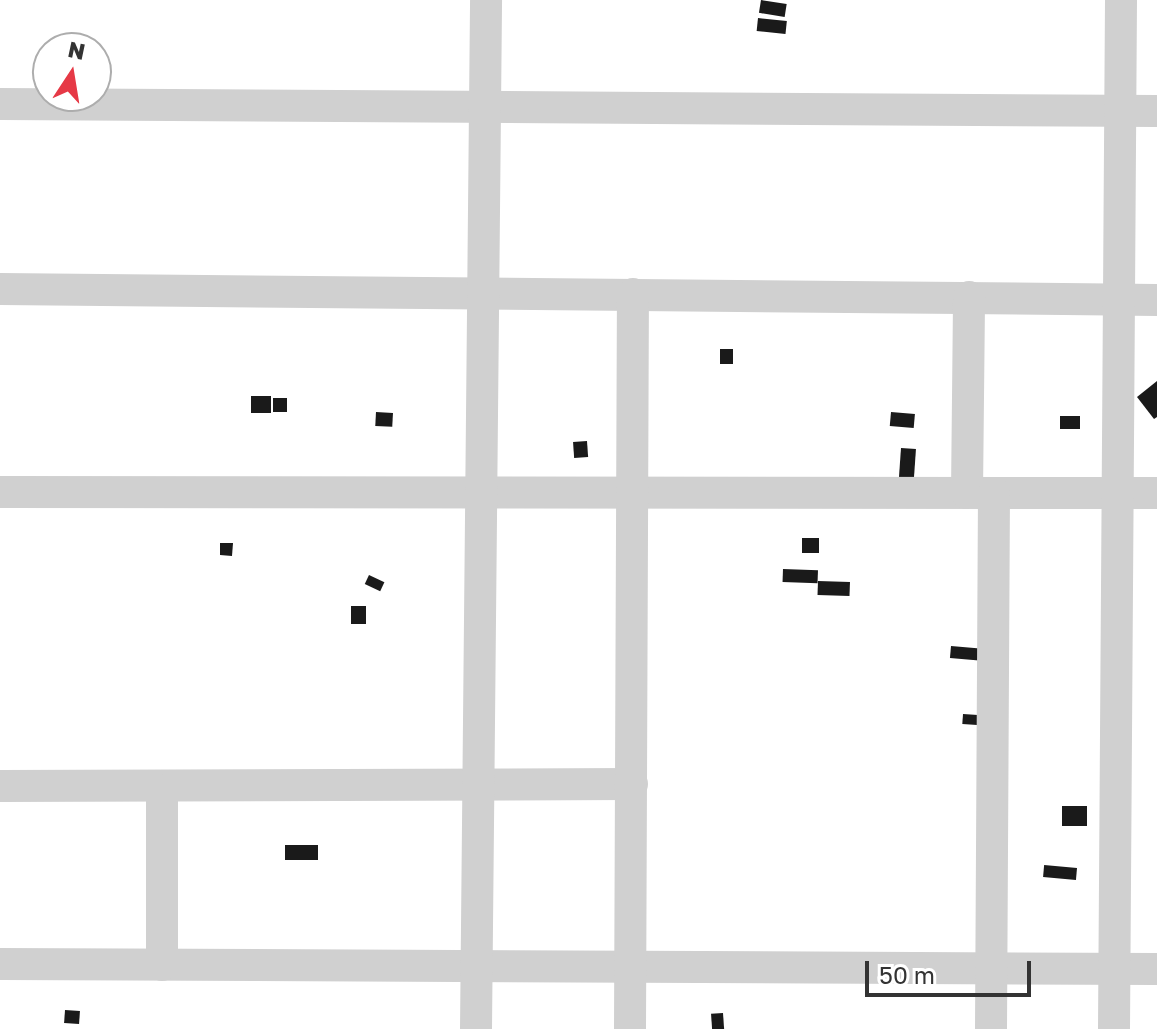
<!DOCTYPE html>
<html>
<head>
<meta charset="utf-8">
<style>
	body { margin:0 }
	#map { position:relative; width:1157px; height:1029px; overflow:hidden; background:#fff; font-family:"Golos Text",sans-serif }
	div>[style] { position:absolute }
	[style*='--x'] { left:calc(var(--x)*1px); top:calc(var(--y)*1px); width:calc(var(--w)*1px); rotate:calc(var(--a)*1deg) }
	.building>* { inset:0; background:#1a1a1a; transform-origin:0 0 }
	.minor>* { height:32px; margin:-16px; padding:0 16px; transform-origin:16px; border-radius:16px; background:#d0d0d0 }
	span { translate:-50% -50%; white-space:nowrap; text-align:center; line-height:1.15; -webkit-text-stroke:8px #fff; paint-order:stroke }
	.north { position:absolute; left:32px; top:32px; width:80px; height:80px; box-sizing:border-box; background:#fff; border:2px solid #adadad; border-radius:50%; rotate:12deg; font-size:22px; font-weight:700; line-height:32px; text-align:center; color:#333 }
	.north::after { content:''; display:block; margin:auto; width:28px; height:36px; background:#e63946; clip-path:polygon(50% 0,100% 100%,50% 72%,0 100%) }
	.scale { position:absolute; left:865px; top:961px; width:166px; height:36px; box-sizing:border-box; border:4px solid #333; border-top:0; padding-left:10px; font-size:24px; line-height:28px; white-space:nowrap; color:#333; -webkit-text-stroke:6px #fff; paint-order:stroke }
</style>
</head>
<body>
<div id="map">
	<div class="building">
		<div style="left:761px;top:0;width:26px;height:13px;rotate:9deg"></div>
		<div style="left:758px;top:18px;width:29px;height:13px;rotate:6deg"></div>
		<div style="left:720px;top:349px;width:13px;height:15px"></div>
		<div style="clip-path:polygon(1157px 381px,1157px 417px,1154px 419px,1137px 397px)"></div>
		<div style="left:251px;top:396px;width:20px;height:17px"></div>
		<div style="left:273px;top:398px;width:14px;height:14px"></div>
		<div style="left:376px;top:412px;width:17px;height:14px;rotate:3deg"></div>
		<div style="left:891px;top:412px;width:24px;height:14px;rotate:5deg"></div>
		<div style="left:1080px;top:416px;width:13px;height:20px;rotate:90deg"></div>
		<div style="left:587px;top:441px;width:16px;height:14px;rotate:86deg"></div>
		<div style="left:901px;top:448px;width:15px;height:30px;rotate:4deg"></div>
		<div style="left:802px;top:538px;width:17px;height:15px"></div>
		<div style="clip-path:polygon(220px 543px,233px 543px,232px 556px,220px 555px)"></div>
		<div style="left:783px;top:569px;width:35px;height:13px;rotate:2deg"></div>
		<div style="left:369px;top:575px;width:17px;height:10px;rotate:25deg"></div>
		<div style="left:818px;top:581px;width:32px;height:14px;rotate:2deg"></div>
		<div style="left:351px;top:606px;width:15px;height:18px"></div>
		<div style="left:951px;top:646px;width:32px;height:12px;rotate:5deg"></div>
		<div style="left:963px;top:714px;width:15px;height:10px;rotate:4deg"></div>
		<div style="left:1062px;top:806px;width:25px;height:20px"></div>
		<div style="left:318px;top:845px;width:15px;height:33px;rotate:90deg"></div>
		<div style="left:1077px;top:868px;width:12px;height:33px;rotate:95deg"></div>
		<div style="left:65px;top:1010px;width:15px;height:13px;rotate:4deg"></div>
		<div style="left:723px;top:1013px;width:16px;height:12px;rotate:86deg"></div>
	</div>
	<div class="minor">
		<div style="--x:0;--y:104;--w:1157;--a:0.35"></div>
		<div style="--x:0;--y:289;--w:1157;--a:0.54"></div>
		<div style="--x:0;--y:492;--w:1157;--a:0.05"></div>
		<div style="--x:967;--y:493;--w:196;--a:-89.4"></div>
		<div style="--x:0;--y:786;--w:632;--a:-0.18"></div>
		<div style="--x:0;--y:964;--w:1157;--a:0.25"></div>
		<div style="--x:162;--y:965;--w:175;--a:-90"></div>
		<div style="--x:476;--y:1029;--w:1029;--a:-89.44"></div>
		<div style="--x:630;--y:1029;--w:735;--a:-89.77"></div>
		<div style="--x:991;--y:1029;--w:536;--a:-89.68"></div>
		<div style="--x:1114;--y:1029;--w:1029;--a:-89.61"></div>
	</div>
	<div class="north">N</div>
	<div class="scale">50 m</div>
</div>
</body>
</html>
